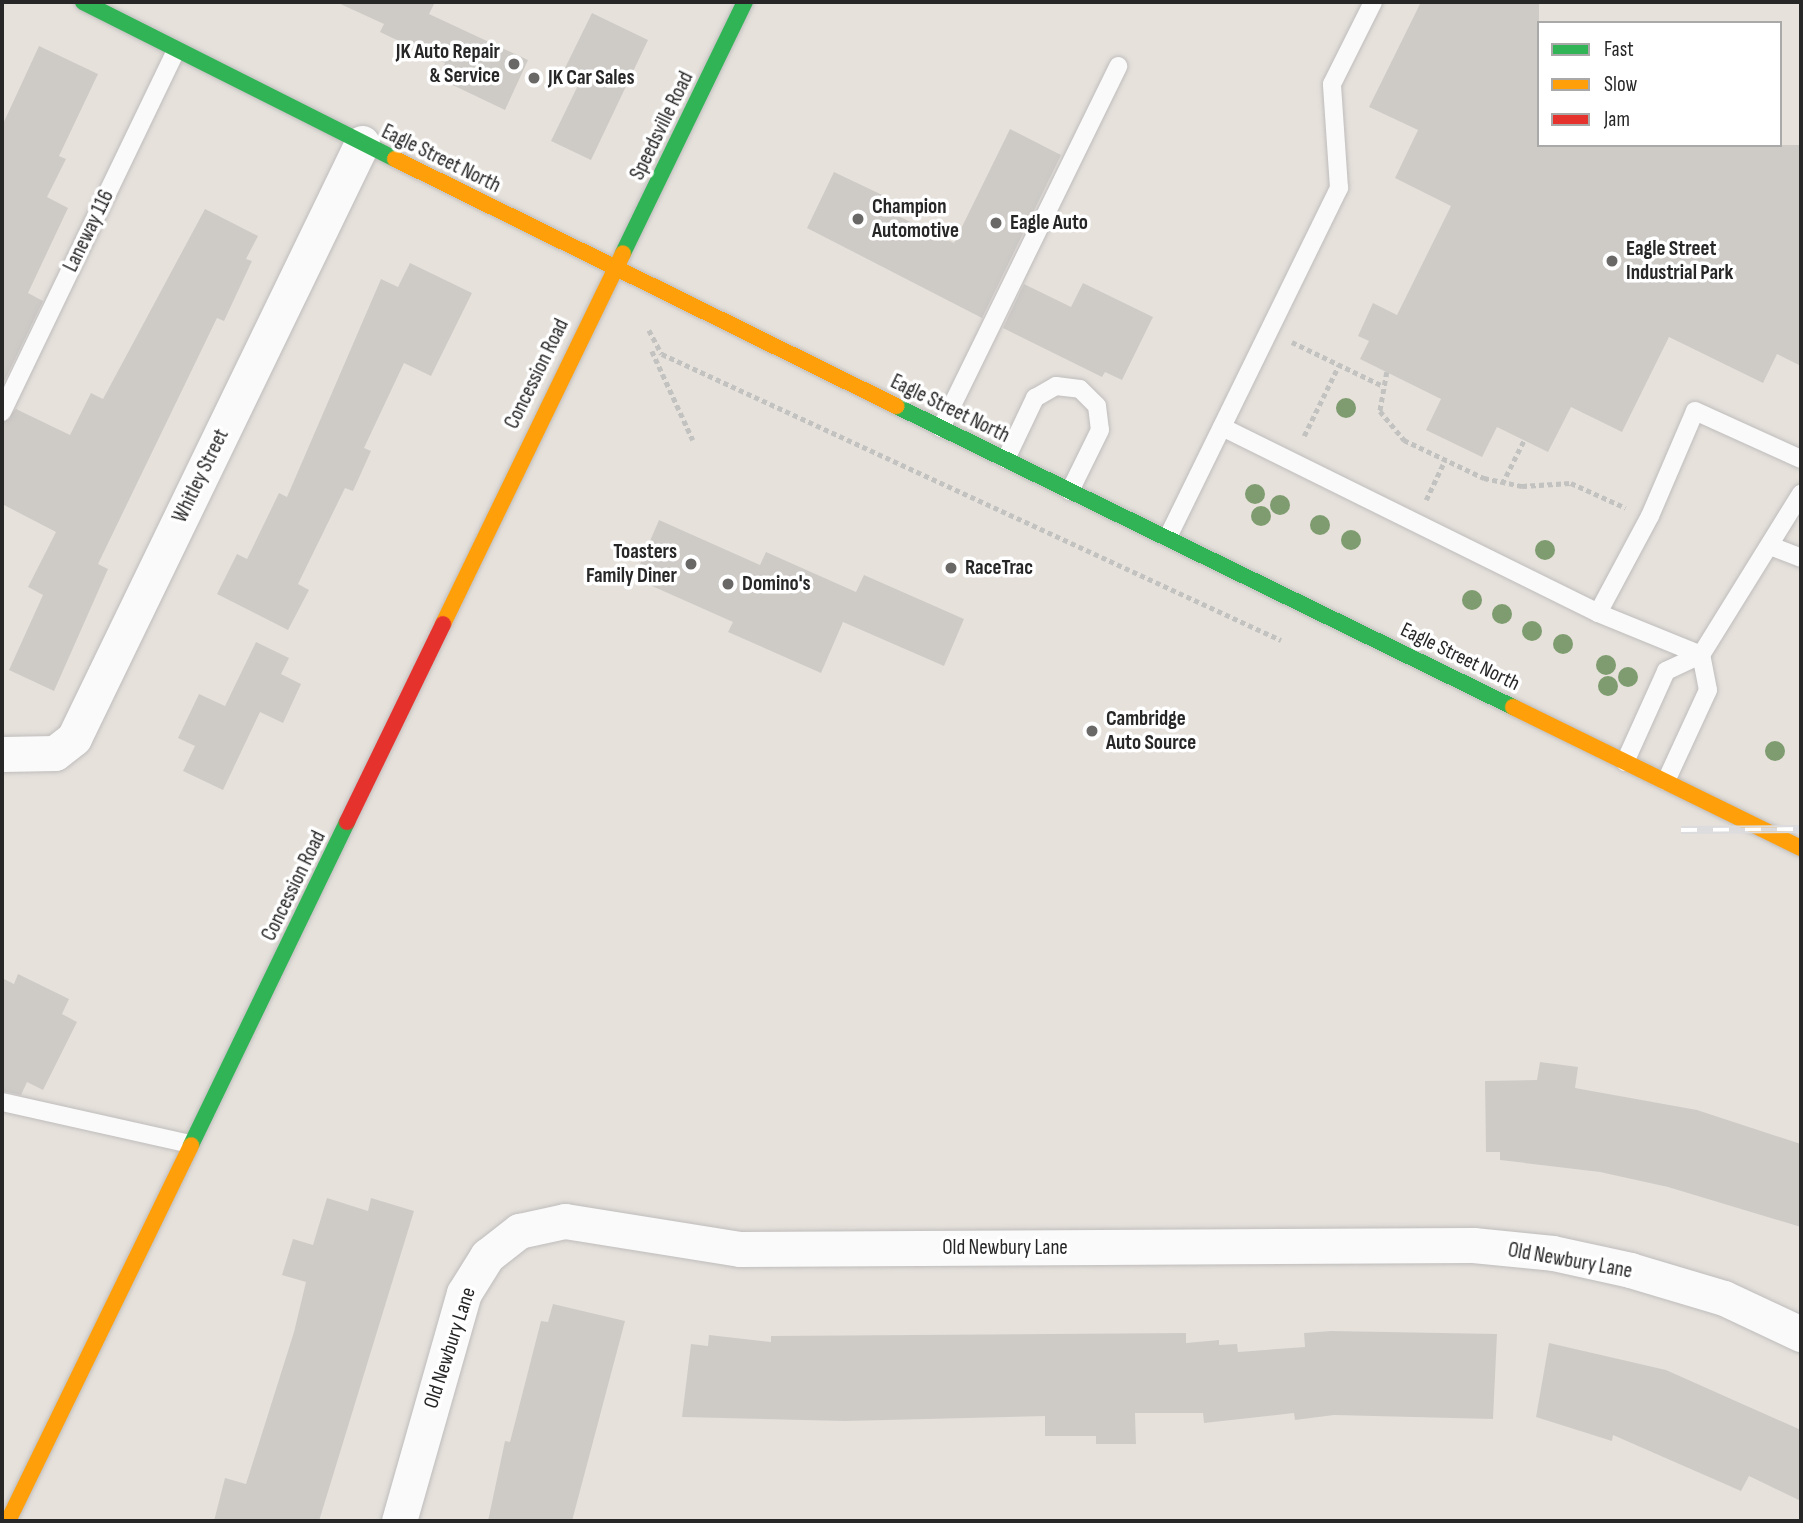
<!DOCTYPE html>
<html>
<head>
<meta charset="utf-8">
<style>
	body { margin:0 }
	#map { position:relative; width:1803px; height:1523px; overflow:hidden; background:#e6e1db; font-family:"Sofia Sans Condensed",sans-serif }
	div>[style] { position:absolute }
	[style*='--x'] { left:calc(var(--x)*1px); top:calc(var(--y)*1px); width:calc(var(--w)*1px); rotate:calc(var(--a)*1deg) }
	.building>* { inset:0; background:#cecbc7 }
	.path>* { height:4.5px; margin-top:-2.25px; transform-origin:0; background:repeating-linear-gradient(90deg,#c2c2c1 0 5px,transparent 0 8.5px) }
	.roads { filter:drop-shadow(0 0 2px #bfbdbd) drop-shadow(0 0 2px #bfbdbd) }
	.lane>* { height:18px; margin:-9px; padding:0 9px; transform-origin:9px; border-radius:9px; background:#fbfafa }
	.street>* { height:35px; margin:-17.5px; padding:0 17.5px; transform-origin:17.5px; border-radius:17.5px; background:#fbfafa }
	.fast>* { height:16px; margin:-8px; padding:0 8px; transform-origin:8px; border-radius:8px; background:#30b455 }
	.slow>* { height:16px; margin:-8px; padding:0 8px; transform-origin:8px; border-radius:8px; background:#ff9f0a }
	.jam>* { height:16px; margin:-8px; padding:0 8px; transform-origin:8px; border-radius:8px; background:#e5322d }
	.rail>* { height:8px; margin-top:-4px; transform-origin:0; background:repeating-linear-gradient(90deg,#fff 0 16px,#dcdbdd 0 32px); box-sizing:border-box; border-block:2px solid #dcdbdd }
	.trees>* { width:20px; height:20px; margin:-10px; border-radius:50%; background:#7e9c6f }
	.dots>* { width:19px; height:19px; translate:-50% -50%; box-sizing:border-box; border:4px solid #fff; border-radius:50% }
	span { translate:-50% -50%; white-space:nowrap; text-align:center; line-height:1.15; -webkit-text-stroke:7px #fff; paint-order:stroke }
	.poi-label { font-size:21px; color:#272727; font-weight:700 }
	.right { translate:-100% -50%; text-align:right }
	.left { translate:0 -50%; text-align:left }
	.street-label { font-size:21px; color:#272727 }
	.frame { position:absolute; inset:0; border:4px solid #272727; pointer-events:none }
	.legend { position:absolute; left:1537px; top:21px; width:245px; height:126px; box-sizing:border-box; background:#fff; border:2px solid #a9a9a9; margin:0; padding:9px 12px; list-style:none; font-size:21px; color:#272727 }
	.legend li { display:flex; align-items:center; gap:14px; height:35px }
	.legend b { width:35px; border:2px solid #a9a9a9 }
</style>
</head>
<body>
<div id="map">
	<div class="building">
		<div style="clip-path:polygon(336px 2px,435px 2px,429px 14px,528px 60px,505px 110px,438px 78px,445px 63px,380px 32px,384px 24px)"></div>
		<div style="clip-path:polygon(1421px 2px,1539px 2px,1539px 145px,1801px 145px,1801px 366px,1777px 354px,1763px 383px,1669px 337px,1622px 432px,1571px 407px,1548px 452px,1497px 427px,1482px 457px,1426px 430px,1441px 399px,1360px 359px,1369px 341px,1358px 336px,1373px 303px,1397px 315px,1451px 206px,1395px 178px,1418px 130px,1369px 107px)"></div>
		<div style="clip-path:polygon(592px 13px,648px 40px,591px 160px,551px 141px,581px 79px,564px 70px)"></div>
		<div style="clip-path:polygon(39px 46px,98px 74px,59px 156px,66px 159px,47px 197px,68px 208px,28px 293px,43px 301px,2px 386px,2px 126px)"></div>
		<div style="clip-path:polygon(1010px 129px,1061px 155px,982px 318px,807px 228px,834px 172px,897px 202px,892px 213px,954px 243px)"></div>
		<div style="clip-path:polygon(205px 209px,258px 236px,246px 259px,252px 261px,224px 321px,217px 318px,98px 564px,108px 569px,54px 691px,9px 670px,43px 595px,28px 587px,56px 532px,2px 504px,2px 423px,16px 409px,70px 435px,91px 393px,103px 399px)"></div>
		<div style="clip-path:polygon(410px 263px,472px 293px,431px 376px,404px 363px,364px 448px,371px 451px,353px 491px,345px 488px,298px 584px,309px 590px,288px 630px,217px 594px,237px 554px,247px 559px,279px 493px,287px 497px,381px 279px,398px 287px)"></div>
		<div style="clip-path:polygon(1083px 283px,1153px 317px,1122px 380px,1105px 372px,1102px 377px,1003px 328px,1024px 284px,1071px 307px)"></div>
		<div style="clip-path:polygon(659px 520px,760px 565px,766px 552px,856px 592px,864px 575px,964px 619px,944px 666px,843px 622px,821px 673px,728px 632px,733px 622px,634px 578px)"></div>
		<div style="clip-path:polygon(256px 642px,289px 658px,281px 674px,301px 684px,283px 723px,260px 712px,223px 790px,183px 771px,195px 746px,178px 738px,199px 694px,225px 706px)"></div>
		<div style="clip-path:polygon(18px 974px,69px 999px,62px 1014px,77px 1022px,43px 1090px,27px 1082px,21px 1095px,2px 1091px,2px 978px,14px 984px)"></div>
		<div style="clip-path:polygon(1540px 1062px,1578px 1067px,1575px 1088px,1697px 1110px,1801px 1144px,1801px 1227px,1668px 1187px,1600px 1172px,1500px 1160px,1500px 1152px,1486px 1152px,1485px 1081px,1537px 1080px)"></div>
		<div style="clip-path:polygon(327px 1198px,368px 1211px,371px 1198px,414px 1211px,319px 1521px,214px 1521px,225px 1478px,246px 1484px,294px 1332px,306px 1282px,282px 1275px,293px 1239px,313px 1245px)"></div>
		<div style="clip-path:polygon(553px 1304px,625px 1321px,572px 1521px,488px 1521px,505px 1441px,510px 1442px,541px 1321px,548px 1322px)"></div>
		<div style="clip-path:polygon(1331px 1331px,1497px 1334px,1493px 1419px,1334px 1415px,1295px 1420px,1294px 1413px,1204px 1423px,1203px 1413px,1135px 1413px,1136px 1444px,1096px 1444px,1096px 1436px,1045px 1436px,1045px 1416px,845px 1421px,682px 1417px,691px 1344px,708px 1346px,709px 1335px,771px 1342px,771px 1336px,1186px 1333px,1186px 1343px,1219px 1340px,1219px 1345px,1237px 1344px,1238px 1352px,1305px 1347px,1304px 1333px)"></div>
		<div style="clip-path:polygon(1549px 1343px,1666px 1370px,1801px 1430px,1801px 1501px,1749px 1476px,1741px 1491px,1613px 1435px,1612px 1441px,1536px 1417px)"></div>
	</div>
	<div class="path">
		<div style="--x:649;--y:330;--w:27;--a:62"></div>
		<div style="--x:662;--y:354;--w:682;--a:24.8"></div>
		<div style="--x:1292;--y:342;--w:99;--a:25.8"></div>
		<div style="--x:652;--y:351;--w:98;--a:65.3"></div>
		<div style="--x:1387;--y:372;--w:40;--a:100"></div>
		<div style="--x:1380;--y:411;--w:38;--a:50"></div>
		<div style="--x:1404;--y:440;--w:89;--a:25.4"></div>
		<div style="--x:1484;--y:478;--w:39;--a:12"></div>
		<div style="--x:1522;--y:486;--w:49;--a:-3.5"></div>
		<div style="--x:1571;--y:483;--w:60;--a:24.4"></div>
		<div style="--x:1304;--y:436;--w:79;--a:-63.8"></div>
		<div style="--x:1502;--y:484;--w:49;--a:-63.4"></div>
		<div style="--x:1426;--y:500;--w:44;--a:-64.6"></div>
	</div>
	<div class="roads">
		<div class="lane">
			<div style="--x:2;--y:412;--w:401;--a:-64.3"></div>
			<div style="--x:1222;--y:427;--w:419;--a:26.3"></div>
			<div style="--x:1598;--y:613;--w:110;--a:-61.8"></div>
			<div style="--x:1650;--y:516;--w:114;--a:-66.8"></div>
			<div style="--x:1695;--y:411;--w:116;--a:24.4"></div>
			<div style="--x:941;--y:428;--w:403;--a:-63.9"></div>
			<div style="--x:1006;--y:459;--w:68;--a:-64.6"></div>
			<div style="--x:1035;--y:398;--w:24;--a:-30"></div>
			<div style="--x:1056;--y:386;--w:24;--a:7"></div>
			<div style="--x:1080;--y:389;--w:24;--a:45"></div>
			<div style="--x:1097;--y:406;--w:24;--a:83"></div>
			<div style="--x:1100;--y:430;--w:68;--a:116.2"></div>
			<div style="--x:1168;--y:537;--w:389;--a:-63.9"></div>
			<div style="--x:1339;--y:188;--w:104;--a:-93.9"></div>
			<div style="--x:1332;--y:84;--w:92;--a:-63.4"></div>
			<div style="--x:1773;--y:547;--w:30;--a:21"></div>
			<div style="--x:1598;--y:613;--w:111;--a:22.2"></div>
			<div style="--x:1625;--y:762;--w:100;--a:-65.7"></div>
			<div style="--x:1666;--y:671;--w:38;--a:-25"></div>
			<div style="--x:1701;--y:655;--w:190;--a:-58.2"></div>
			<div style="--x:1666;--y:781;--w:100;--a:-65.2"></div>
			<div style="--x:1708;--y:690;--w:36;--a:-101"></div>
			<div style="--x:2;--y:1102;--w:193;--a:12.6"></div>
		</div>
		<div class="street">
			<div style="--x:2;--y:754;--w:53;--a:-1.1"></div>
			<div style="--x:55;--y:753;--w:24;--a:-38"></div>
			<div style="--x:74;--y:738;--w:661;--a:-64.17"></div>
			<div style="--x:399;--y:1521;--w:237;--a:-74.1"></div>
			<div style="--x:464;--y:1293;--w:44;--a:-58.1"></div>
			<div style="--x:487;--y:1256;--w:41;--a:-38"></div>
			<div style="--x:519;--y:1231;--w:47;--a:-12.3"></div>
			<div style="--x:565;--y:1221;--w:177;--a:9.1"></div>
			<div style="--x:740;--y:1249;--w:733;--a:-0.31"></div>
			<div style="--x:1473;--y:1245;--w:80;--a:5.7"></div>
			<div style="--x:1553;--y:1253;--w:79;--a:12.4"></div>
			<div style="--x:1630;--y:1270;--w:98;--a:16.6"></div>
			<div style="--x:1724;--y:1298;--w:85;--a:25.1"></div>
		</div>
		<div class="fast">
			<div style="--x:83;--y:2;--w:349;--a:26.7"></div>
			<div style="--x:623;--y:253;--w:279;--a:-64.1"></div>
			<div style="--x:896;--y:406;--w:687;--a:26.01"></div>
			<div style="--x:191;--y:1145;--w:359;--a:-64.2"></div>
		</div>
		<div class="slow">
			<div style="--x:395;--y:159;--w:559;--a:26.24"></div>
			<div style="--x:443;--y:624;--w:412;--a:-64.1"></div>
			<div style="--x:1513;--y:707;--w:321;--a:26.1"></div>
			<div style="--x:8;--y:1521;--w:418;--a:-64"></div>
		</div>
		<div class="jam">
			<div style="--x:347;--y:822;--w:220;--a:-64.1"></div>
		</div>
	</div>
	<div class="rail">
		<div style="--x:1681;--y:830;--w:120;--a:-0.5"></div>
	</div>
	<div class="trees">
		<div style="left:1346px;top:408px"></div>
		<div style="left:1255px;top:494px"></div>
		<div style="left:1280px;top:505px"></div>
		<div style="left:1261px;top:516px"></div>
		<div style="left:1320px;top:525px"></div>
		<div style="left:1351px;top:540px"></div>
		<div style="left:1545px;top:550px"></div>
		<div style="left:1472px;top:600px"></div>
		<div style="left:1502px;top:614px"></div>
		<div style="left:1532px;top:631px"></div>
		<div style="left:1563px;top:644px"></div>
		<div style="left:1606px;top:665px"></div>
		<div style="left:1628px;top:677px"></div>
		<div style="left:1608px;top:686px"></div>
		<div style="left:1775px;top:751px"></div>
	</div>
	<div class="dots">
		<div style="left:514px;top:64px;background:#6a6866"></div>
		<div style="left:534px;top:78px;background:#6a6866"></div>
		<div style="left:858px;top:219px;background:#6a6866"></div>
		<div style="left:996px;top:223px;background:#6a6866"></div>
		<div style="left:1612px;top:261px;background:#6a6866"></div>
		<div style="left:691px;top:564px;background:#6a6866"></div>
		<div style="left:951px;top:568px;background:#6a6866"></div>
		<div style="left:728px;top:584px;background:#6a6866"></div>
		<div style="left:1092px;top:731px;background:#6a6866"></div>
	</div>
	<div class="poi-label">
		<span class="right" style="left:500px;top:64px">JK Auto Repair<br>&amp; Service</span>
		<span class="left" style="left:548px;top:78px">JK Car Sales</span>
		<span class="left" style="left:872px;top:219px">Champion<br>Automotive</span>
		<span class="left" style="left:1010px;top:223px">Eagle Auto</span>
		<span class="left" style="left:1626px;top:261px">Eagle Street<br>Industrial Park</span>
		<span class="right" style="left:677px;top:564px">Toasters<br>Family Diner</span>
		<span class="left" style="left:965px;top:568px">RaceTrac</span>
		<span class="left" style="left:742px;top:584px">Domino's</span>
		<span class="left" style="left:1106px;top:731px">Cambridge<br>Auto Source</span>
	</div>
	<div class="street-label">
		<span style="left:662px;top:126px;rotate:-64deg">Speedsville Road</span>
		<span style="left:441px;top:159px;rotate:26deg">Eagle Street North</span>
		<span style="left:89px;top:231px;rotate:-64deg">Laneway 116</span>
		<span style="left:537px;top:374px;rotate:-64deg">Concession Road</span>
		<span style="left:950px;top:409px;rotate:26deg">Eagle Street North</span>
		<span style="left:201px;top:476px;rotate:-64deg">Whitley Street</span>
		<span style="left:1460px;top:657px;rotate:26deg">Eagle Street North</span>
		<span style="left:294px;top:886px;rotate:-64deg">Concession Road</span>
		<span style="left:1005px;top:1248px">Old Newbury Lane</span>
		<span style="left:1570px;top:1261px;rotate:10deg">Old Newbury Lane</span>
		<span style="left:450px;top:1348px;rotate:-72deg">Old Newbury Lane</span>
	</div>
	<div class="frame"></div>
	<ul class="legend">
	<li><b style="height:9px;background:#30b455"></b>Fast</li>
	<li><b style="height:9px;background:#ff9f0a"></b>Slow</li>
	<li><b style="height:9px;background:#e5322d"></b>Jam</li>
	</ul>
</div>
</body>
</html>
